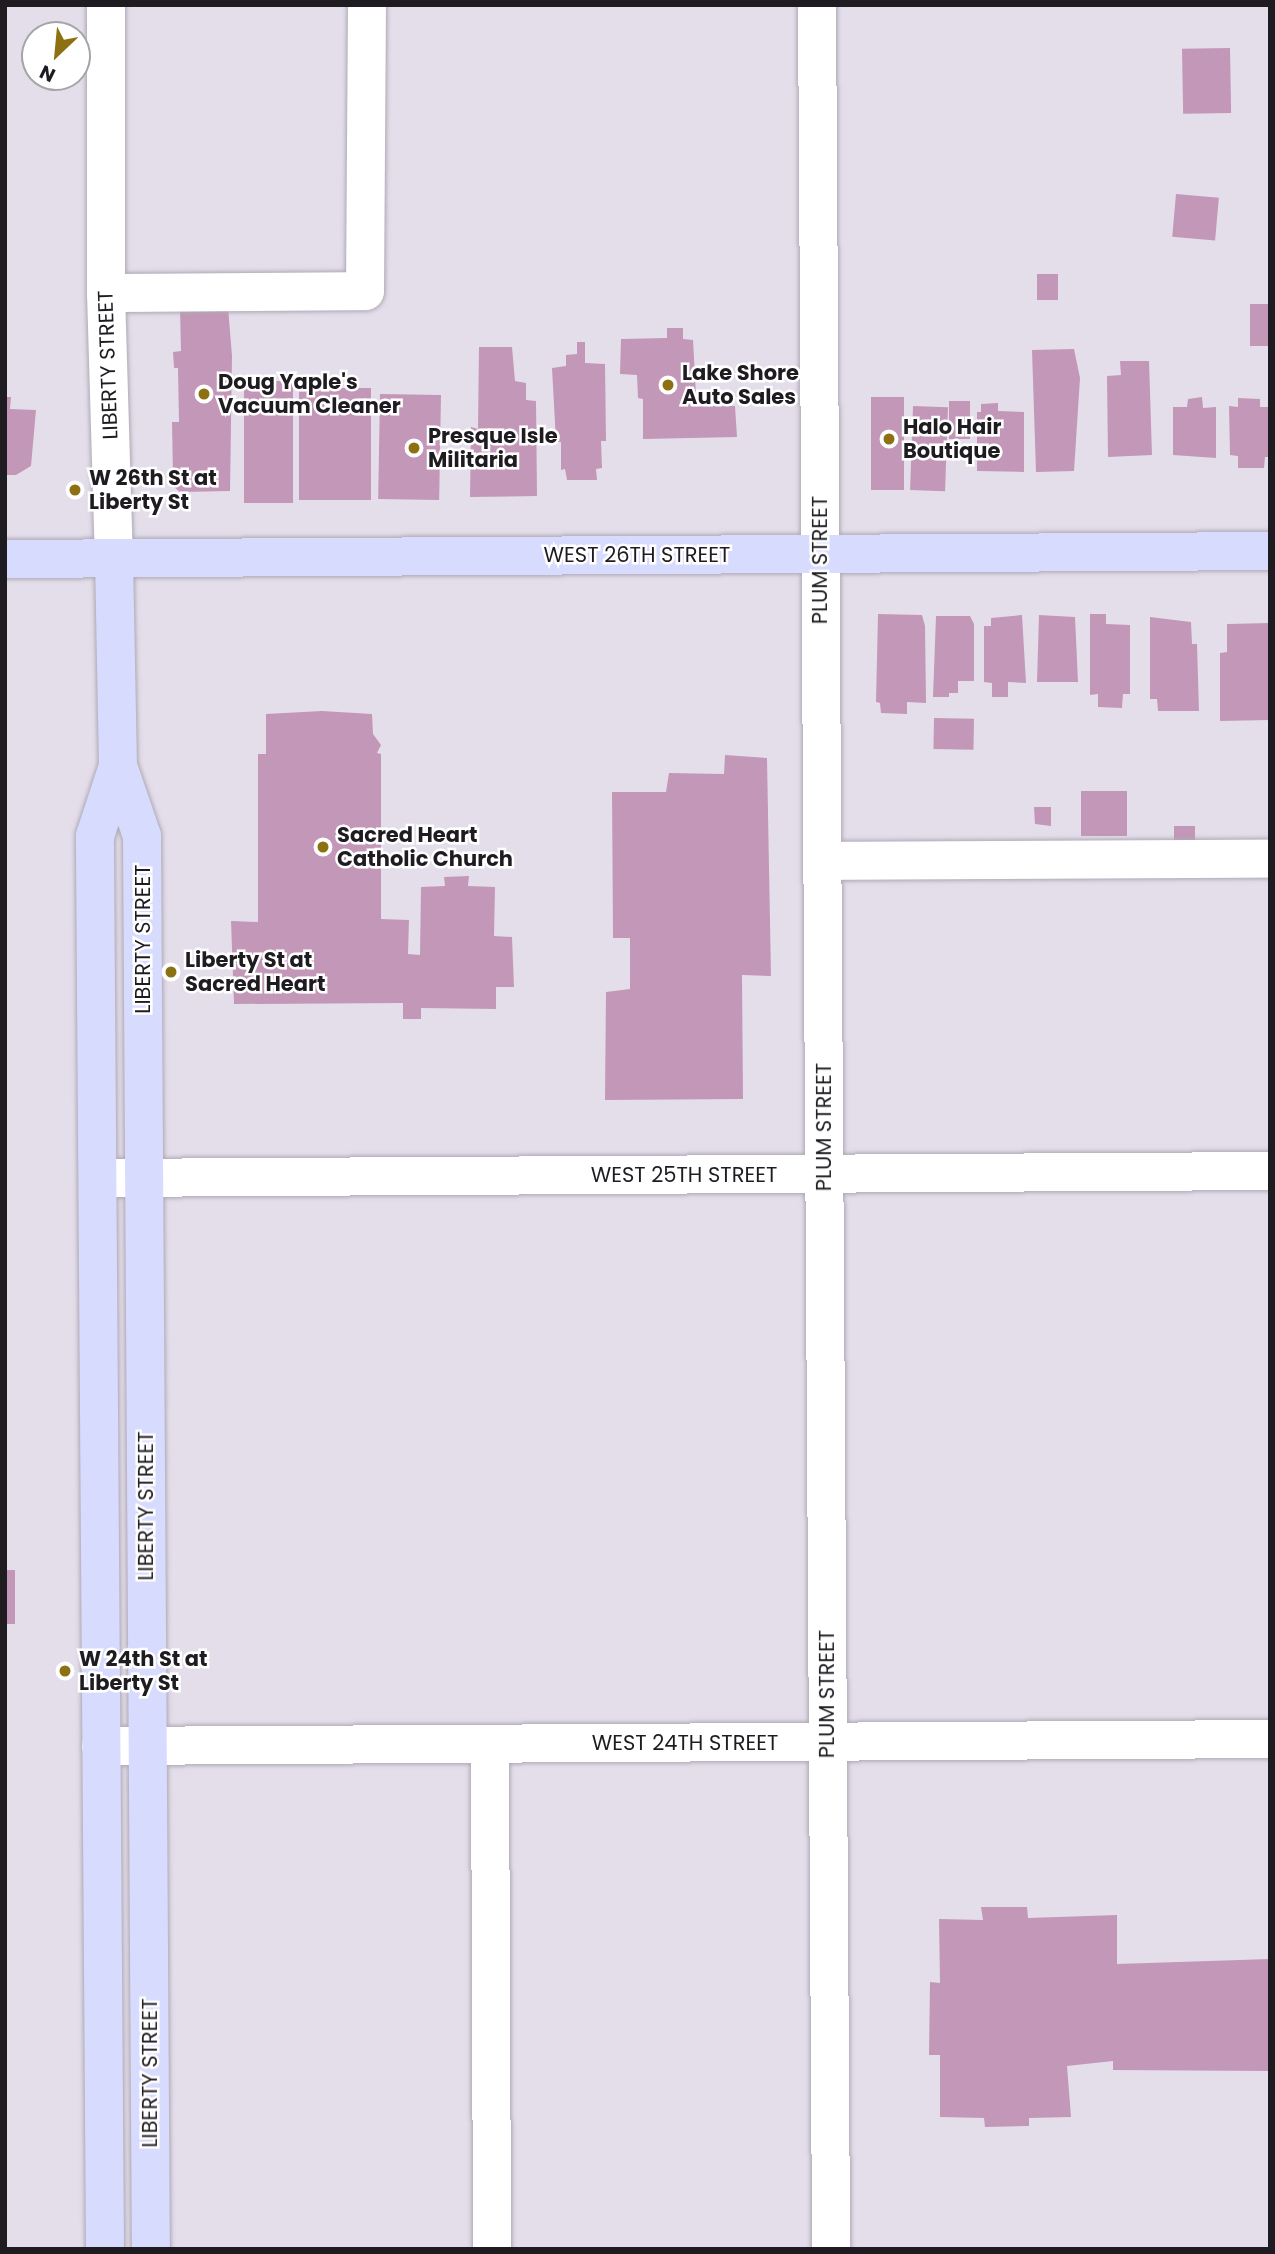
<!DOCTYPE html>
<html>
<head>
<meta charset="utf-8">
<style>
	body { margin:0 }
	#map { position:relative; width:1275px; height:2254px; overflow:hidden; background:#e4deeb; font-family:Poppins,sans-serif }
	div>[style] { position:absolute }
	[style*='--x'] { left:calc(var(--x)*1px); top:calc(var(--y)*1px); width:calc(var(--w)*1px); rotate:calc(var(--a)*1deg) }
	.building>* { inset:0; background:#c397b7; transform-origin:0 0 }
	.roads { filter:drop-shadow(0 0 2px #afa9b5) drop-shadow(0 0 2px #afa9b5) }
	.minor>* { height:38px; margin:-19px; padding:0 19px; transform-origin:19px; border-radius:19px; background:#fff }
	.major>* { height:38px; margin:-19px; padding:0 19px; transform-origin:19px; border-radius:19px; background:#d7dbfd }
	.dots>* { width:19px; height:19px; translate:-50% -50%; box-sizing:border-box; border:4px solid #fff; border-radius:50% }
	span { translate:-50% -50%; white-space:nowrap; text-align:center; line-height:1.15; -webkit-text-stroke:5px #fff; paint-order:stroke }
	.street-label { font-size:21px; color:#1f1c21 }
	.poi-label { font-size:21px; color:#1f1c21; font-weight:700 }
	.left { translate:0 -50%; text-align:left }
	.frame { position:absolute; inset:0; border:7px solid #1f1c21; pointer-events:none }
	.north { position:absolute; left:21px; top:21px; width:70px; height:70px; box-sizing:border-box; background:#fff; border:2px solid #a5a4a6; border-radius:50%; rotate:206deg; font-size:19px; font-weight:700; line-height:28px; text-align:center; color:#1f1c21 }
	.north::after { content:''; display:block; margin:auto; width:24px; height:32px; background:#8c7012; clip-path:polygon(50% 0,100% 100%,50% 72%,0 100%) }
</style>
</head>
<body>
<div id="map">
	<div class="building">
		<div style="left:1230px;top:48px;width:65px;height:48px;rotate:89deg"></div>
		<div style="left:1176px;top:194px;width:43px;height:43px;rotate:5deg"></div>
		<div style="left:1037px;top:274px;width:21px;height:26px"></div>
		<div style="left:1250px;top:304px;width:20px;height:42px"></div>
		<div style="clip-path:polygon(228px 307px,232px 356px,230px 491px,180px 492px,168px 482px,173px 476px,172px 422px,179px 422px,178px 368px,174px 368px,173px 352px,181px 351px,180px 308px)"></div>
		<div style="clip-path:polygon(667px 328px,683px 328px,683px 339px,693px 340px,696px 396px,690px 396px,690px 406px,735px 406px,737px 437px,643px 439px,643px 399px,638px 398px,637px 375px,620px 374px,621px 339px,667px 338px)"></div>
		<div style="clip-path:polygon(577px 342px,585px 342px,585px 363px,605px 364px,606px 441px,601px 441px,602px 468px,596px 469px,597px 480px,567px 480px,565px 469px,561px 470px,561px 442px,556px 442px,552px 368px,566px 366px,566px 355px,577px 354px)"></div>
		<div style="clip-path:polygon(479px 347px,512px 347px,515px 381px,526px 383px,526px 400px,536px 401px,537px 496px,470px 497px,471px 427px,478px 429px)"></div>
		<div style="clip-path:polygon(1074px 349px,1080px 378px,1074px 471px,1036px 472px,1032px 350px)"></div>
		<div style="clip-path:polygon(1120px 361px,1149px 361px,1152px 455px,1108px 457px,1107px 376px,1121px 375px)"></div>
		<div style="left:244px;top:381px;width:49px;height:122px"></div>
		<div style="left:299px;top:388px;width:72px;height:112px"></div>
		<div style="left:380px;top:394px;width:61px;height:105px;rotate:1deg"></div>
		<div style="clip-path:polygon(5px 397px,11px 397px,10px 409px,36px 410px,31px 466px,16px 475px,5px 475px)"></div>
		<div style="left:871px;top:397px;width:33px;height:93px"></div>
		<div style="clip-path:polygon(1202px 397px,1203px 408px,1216px 407px,1216px 458px,1173px 455px,1173px 407px,1187px 407px,1188px 399px)"></div>
		<div style="clip-path:polygon(1238px 398px,1260px 399px,1260px 407px,1270px 407px,1270px 457px,1265px 457px,1264px 468px,1238px 468px,1238px 456px,1230px 455px,1229px 406px,1238px 407px)"></div>
		<div style="left:970px;top:401px;width:38px;height:21px;rotate:90deg"></div>
		<div style="clip-path:polygon(998px 403px,998px 411px,1024px 412px,1024px 472px,977px 471px,977px 412px,981px 412px,981px 404px)"></div>
		<div style="left:913px;top:406px;width:35px;height:84px;rotate:2deg"></div>
		<div style="clip-path:polygon(878px 614px,922px 615px,925px 626px,926px 703px,907px 702px,907px 714px,881px 713px,880px 703px,876px 702px)"></div>
		<div style="clip-path:polygon(1090px 614px,1106px 614px,1106px 624px,1130px 625px,1130px 694px,1123px 694px,1122px 708px,1098px 707px,1098px 694px,1090px 695px)"></div>
		<div style="clip-path:polygon(1022px 615px,1026px 683px,1008px 682px,1008px 697px,992px 697px,992px 683px,984px 682px,984px 626px,991px 626px,991px 618px)"></div>
		<div style="clip-path:polygon(1039px 615px,1075px 617px,1078px 682px,1037px 682px)"></div>
		<div style="clip-path:polygon(936px 616px,970px 616px,974px 624px,974px 681px,958px 681px,958px 693px,949px 693px,949px 697px,933px 697px)"></div>
		<div style="clip-path:polygon(1150px 617px,1191px 622px,1192px 644px,1197px 644px,1199px 711px,1158px 711px,1157px 699px,1150px 699px)"></div>
		<div style="clip-path:polygon(1270px 623px,1270px 720px,1220px 721px,1220px 653px,1227px 652px,1227px 624px)"></div>
		<div style="clip-path:polygon(322px 711px,372px 714px,373px 734px,381px 745px,377px 753px,381px 754px,381px 919px,409px 920px,408px 954px,420px 955px,421px 887px,445px 886px,444px 877px,469px 876px,468px 886px,495px 887px,494px 936px,512px 937px,514px 987px,496px 987px,496px 1009px,421px 1008px,421px 1019px,403px 1019px,403px 1003px,234px 1004px,231px 921px,258px 922px,258px 754px,266px 754px,266px 714px)"></div>
		<div style="left:934px;top:718px;width:40px;height:31px;rotate:1deg"></div>
		<div style="clip-path:polygon(725px 755px,767px 758px,771px 976px,742px 975px,743px 1099px,605px 1100px,606px 992px,630px 989px,630px 938px,613px 938px,612px 792px,666px 792px,669px 773px,724px 774px)"></div>
		<div style="left:1081px;top:791px;width:46px;height:45px"></div>
		<div style="clip-path:polygon(1034px 807px,1051px 807px,1051px 826px,1035px 824px)"></div>
		<div style="left:1174px;top:826px;width:21px;height:16px"></div>
		<div style="left:5px;top:1570px;width:10px;height:54px"></div>
		<div style="clip-path:polygon(981px 1907px,1027px 1907px,1028px 1918px,1117px 1915px,1117px 1964px,1270px 1959px,1270px 2071px,1113px 2070px,1113px 2061px,1067px 2066px,1071px 2117px,1029px 2118px,1029px 2126px,985px 2127px,984px 2118px,940px 2117px,940px 2055px,929px 2055px,930px 1982px,940px 1983px,939px 1919px,983px 1920px)"></div>
	</div>
	<div class="roads">
		<div class="minor">
			<div style="--x:106;--y:5;--w:288;--a:90"></div>
			<div style="--x:106;--y:293;--w:265;--a:88.3"></div>
			<div style="--x:817;--y:5;--w:2244;--a:89.64"></div>
			<div style="--x:106;--y:293;--w:259;--a:-0.4"></div>
			<div style="--x:365;--y:291;--w:286;--a:-89.6"></div>
			<div style="--x:822;--y:861;--w:448;--a:-0.3"></div>
			<div style="--x:98;--y:1178;--w:1172;--a:-0.34"></div>
			<div style="--x:490;--y:1744;--w:505;--a:89.77"></div>
			<div style="--x:101;--y:1746;--w:1169;--a:-0.34"></div>
		</div>
		<div class="major">
			<div style="--x:114;--y:558;--w:208;--a:88.9"></div>
			<div style="--x:118;--y:766;--w:74;--a:71.1"></div>
			<div style="--x:142;--y:836;--w:1413;--a:89.64"></div>
			<div style="--x:5;--y:559;--w:1265;--a:-0.36"></div>
			<div style="--x:105;--y:2249;--w:1413;--a:-90.41"></div>
			<div style="--x:95;--y:836;--w:74;--a:-71.8"></div>
		</div>
	</div>
	<div class="dots">
		<div style="left:668px;top:385px;background:#8c7012"></div>
		<div style="left:204px;top:394px;background:#8c7012"></div>
		<div style="left:889px;top:439px;background:#8c7012"></div>
		<div style="left:414px;top:448px;background:#8c7012"></div>
		<div style="left:75px;top:490px;background:#8c7012"></div>
		<div style="left:323px;top:847px;background:#8c7012"></div>
		<div style="left:171px;top:972px;background:#8c7012"></div>
		<div style="left:65px;top:1671px;background:#8c7012"></div>
	</div>
	<div class="street-label">
		<span style="left:108px;top:365px;rotate:-92deg">LIBERTY STREET</span>
		<span style="left:637px;top:555px">WEST 26TH STREET</span>
		<span style="left:820px;top:560px;rotate:-90deg">PLUM STREET</span>
		<span style="left:143px;top:939px;rotate:-90deg">LIBERTY STREET</span>
		<span style="left:824px;top:1127px;rotate:-90deg">PLUM STREET</span>
		<span style="left:684px;top:1175px">WEST 25TH STREET</span>
		<span style="left:146px;top:1506px;rotate:-90deg">LIBERTY STREET</span>
		<span style="left:827px;top:1694px;rotate:-90deg">PLUM STREET</span>
		<span style="left:685px;top:1743px">WEST 24TH STREET</span>
		<span style="left:150px;top:2073px;rotate:-90deg">LIBERTY STREET</span>
	</div>
	<div class="poi-label">
		<span class="left" style="left:682px;top:385px">Lake Shore<br>Auto Sales</span>
		<span class="left" style="left:218px;top:394px">Doug Yaple's<br>Vacuum Cleaner</span>
		<span class="left" style="left:903px;top:439px">Halo Hair<br>Boutique</span>
		<span class="left" style="left:428px;top:448px">Presque Isle<br>Militaria</span>
		<span class="left" style="left:89px;top:490px">W 26th St at<br>Liberty St</span>
		<span class="left" style="left:337px;top:847px">Sacred Heart<br>Catholic Church</span>
		<span class="left" style="left:185px;top:972px">Liberty St at<br>Sacred Heart</span>
		<span class="left" style="left:79px;top:1671px">W 24th St at<br>Liberty St</span>
	</div>
	<div class="frame"></div>
	<div class="north">N</div>
</div>
</body>
</html>
